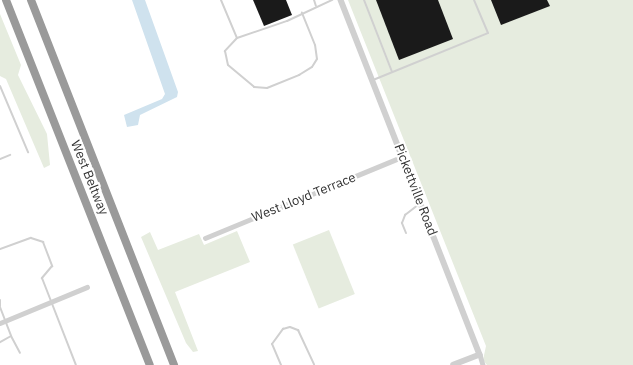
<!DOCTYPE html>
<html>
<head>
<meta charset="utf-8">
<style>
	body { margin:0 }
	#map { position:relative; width:633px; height:365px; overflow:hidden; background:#fff; font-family:"IBM Plex Sans",sans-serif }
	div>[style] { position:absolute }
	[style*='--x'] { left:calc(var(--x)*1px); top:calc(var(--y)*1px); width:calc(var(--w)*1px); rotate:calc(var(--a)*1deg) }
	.green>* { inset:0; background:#e6ecdf; transform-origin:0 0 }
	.water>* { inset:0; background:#cfe2ee }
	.building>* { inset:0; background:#1a1a1a }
	.service>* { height:2px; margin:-1px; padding:0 1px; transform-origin:1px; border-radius:1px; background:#d0d0d0 }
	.minor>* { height:4.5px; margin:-2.25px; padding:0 2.25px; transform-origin:2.25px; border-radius:2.25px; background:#d0d0d0 }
	.tertiary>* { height:5.5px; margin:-2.75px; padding:0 2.75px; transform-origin:2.75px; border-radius:2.75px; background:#d0d0d0 }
	.motorway>* { height:8px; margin:-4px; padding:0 4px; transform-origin:4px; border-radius:4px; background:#9a9a9a }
	span { translate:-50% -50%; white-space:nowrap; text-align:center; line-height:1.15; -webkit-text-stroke:4px #fff; paint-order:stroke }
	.street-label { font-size:13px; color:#333 }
</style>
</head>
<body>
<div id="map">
	<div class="green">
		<div style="clip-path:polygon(348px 0,633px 0,633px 365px,487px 365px,483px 360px,486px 346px)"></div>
		<div style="clip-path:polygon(0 14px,21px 65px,18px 75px,47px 134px,50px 165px,44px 168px,6px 79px,0 76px)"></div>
		<div style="left:329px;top:230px;width:69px;height:39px;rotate:68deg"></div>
		<div style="clip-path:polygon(237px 231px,250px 262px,175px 292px,198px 351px,193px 352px,186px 343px,141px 237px,150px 232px,158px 250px,199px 234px,204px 245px)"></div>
	</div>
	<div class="water">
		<div style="clip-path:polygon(132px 0,145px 0,178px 92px,177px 97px,140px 115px,138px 125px,127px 127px,124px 115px,162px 99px,165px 94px)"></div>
	</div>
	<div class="building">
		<div style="clip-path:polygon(253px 0,286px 0,292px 15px,264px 26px)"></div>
		<div style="clip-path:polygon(376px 0,438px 0,453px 39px,399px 60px)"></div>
		<div style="clip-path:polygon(491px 0,547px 0,550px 6px,501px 25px)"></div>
	</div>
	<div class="service">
		<div style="--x:221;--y:0;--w:41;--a:67.2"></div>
		<div style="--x:237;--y:38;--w:53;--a:-18.8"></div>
		<div style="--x:287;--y:21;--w:50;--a:-25"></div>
		<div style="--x:314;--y:0;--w:6;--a:72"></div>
		<div style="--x:364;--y:0;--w:77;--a:68.7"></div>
		<div style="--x:237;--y:38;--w:18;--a:133"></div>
		<div style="--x:225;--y:51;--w:14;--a:78"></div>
		<div style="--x:228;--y:65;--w:34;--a:40"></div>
		<div style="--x:254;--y:87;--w:13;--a:4"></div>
		<div style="--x:267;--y:88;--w:35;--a:-22"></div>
		<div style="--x:299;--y:75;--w:15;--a:-32"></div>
		<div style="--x:312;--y:67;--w:9;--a:-58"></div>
		<div style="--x:317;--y:59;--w:14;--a:-98"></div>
		<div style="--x:315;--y:45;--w:35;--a:-112"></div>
		<div style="--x:373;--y:80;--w:124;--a:-22.2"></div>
		<div style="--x:488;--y:33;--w:36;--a:-113"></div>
		<div style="--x:0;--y:86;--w:72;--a:67"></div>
		<div style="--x:0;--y:159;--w:11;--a:-22"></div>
		<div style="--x:406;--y:233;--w:11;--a:-112"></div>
		<div style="--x:402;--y:223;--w:9;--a:-69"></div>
		<div style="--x:405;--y:215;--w:18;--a:-38"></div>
		<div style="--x:0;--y:249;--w:33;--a:-20"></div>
		<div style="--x:31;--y:238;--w:13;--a:18"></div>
		<div style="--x:43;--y:242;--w:26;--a:69"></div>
		<div style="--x:52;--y:266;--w:16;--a:130"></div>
		<div style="--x:42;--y:278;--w:93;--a:68.7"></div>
		<div style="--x:0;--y:300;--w:6;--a:90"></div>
		<div style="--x:0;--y:307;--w:31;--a:69"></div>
		<div style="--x:11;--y:336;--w:13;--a:151"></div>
		<div style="--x:11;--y:336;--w:19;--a:62"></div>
		<div style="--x:281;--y:365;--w:23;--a:-113"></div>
		<div style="--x:272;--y:344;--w:19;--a:-54"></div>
		<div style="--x:283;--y:329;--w:7;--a:-16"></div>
		<div style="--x:290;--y:327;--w:9;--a:21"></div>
		<div style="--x:298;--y:330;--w:38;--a:65"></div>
	</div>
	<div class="minor">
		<div style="--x:205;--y:238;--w:213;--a:-22.4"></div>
		<div style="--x:0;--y:323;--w:94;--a:-22.5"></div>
		<div style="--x:480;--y:355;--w:10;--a:73"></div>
	</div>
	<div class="tertiary">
		<div style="--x:341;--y:0;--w:381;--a:68.6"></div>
		<div style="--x:480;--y:355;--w:28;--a:159"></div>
	</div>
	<div class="motorway">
		<div style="--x:6;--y:0;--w:392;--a:68.5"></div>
		<div style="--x:31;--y:0;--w:392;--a:68.6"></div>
	</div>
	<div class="street-label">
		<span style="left:89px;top:178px;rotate:68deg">West Beltway</span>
		<span style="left:415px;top:190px;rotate:69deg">Pickettville Road</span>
		<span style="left:304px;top:198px;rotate:-22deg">West Lloyd Terrace</span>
	</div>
</div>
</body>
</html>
